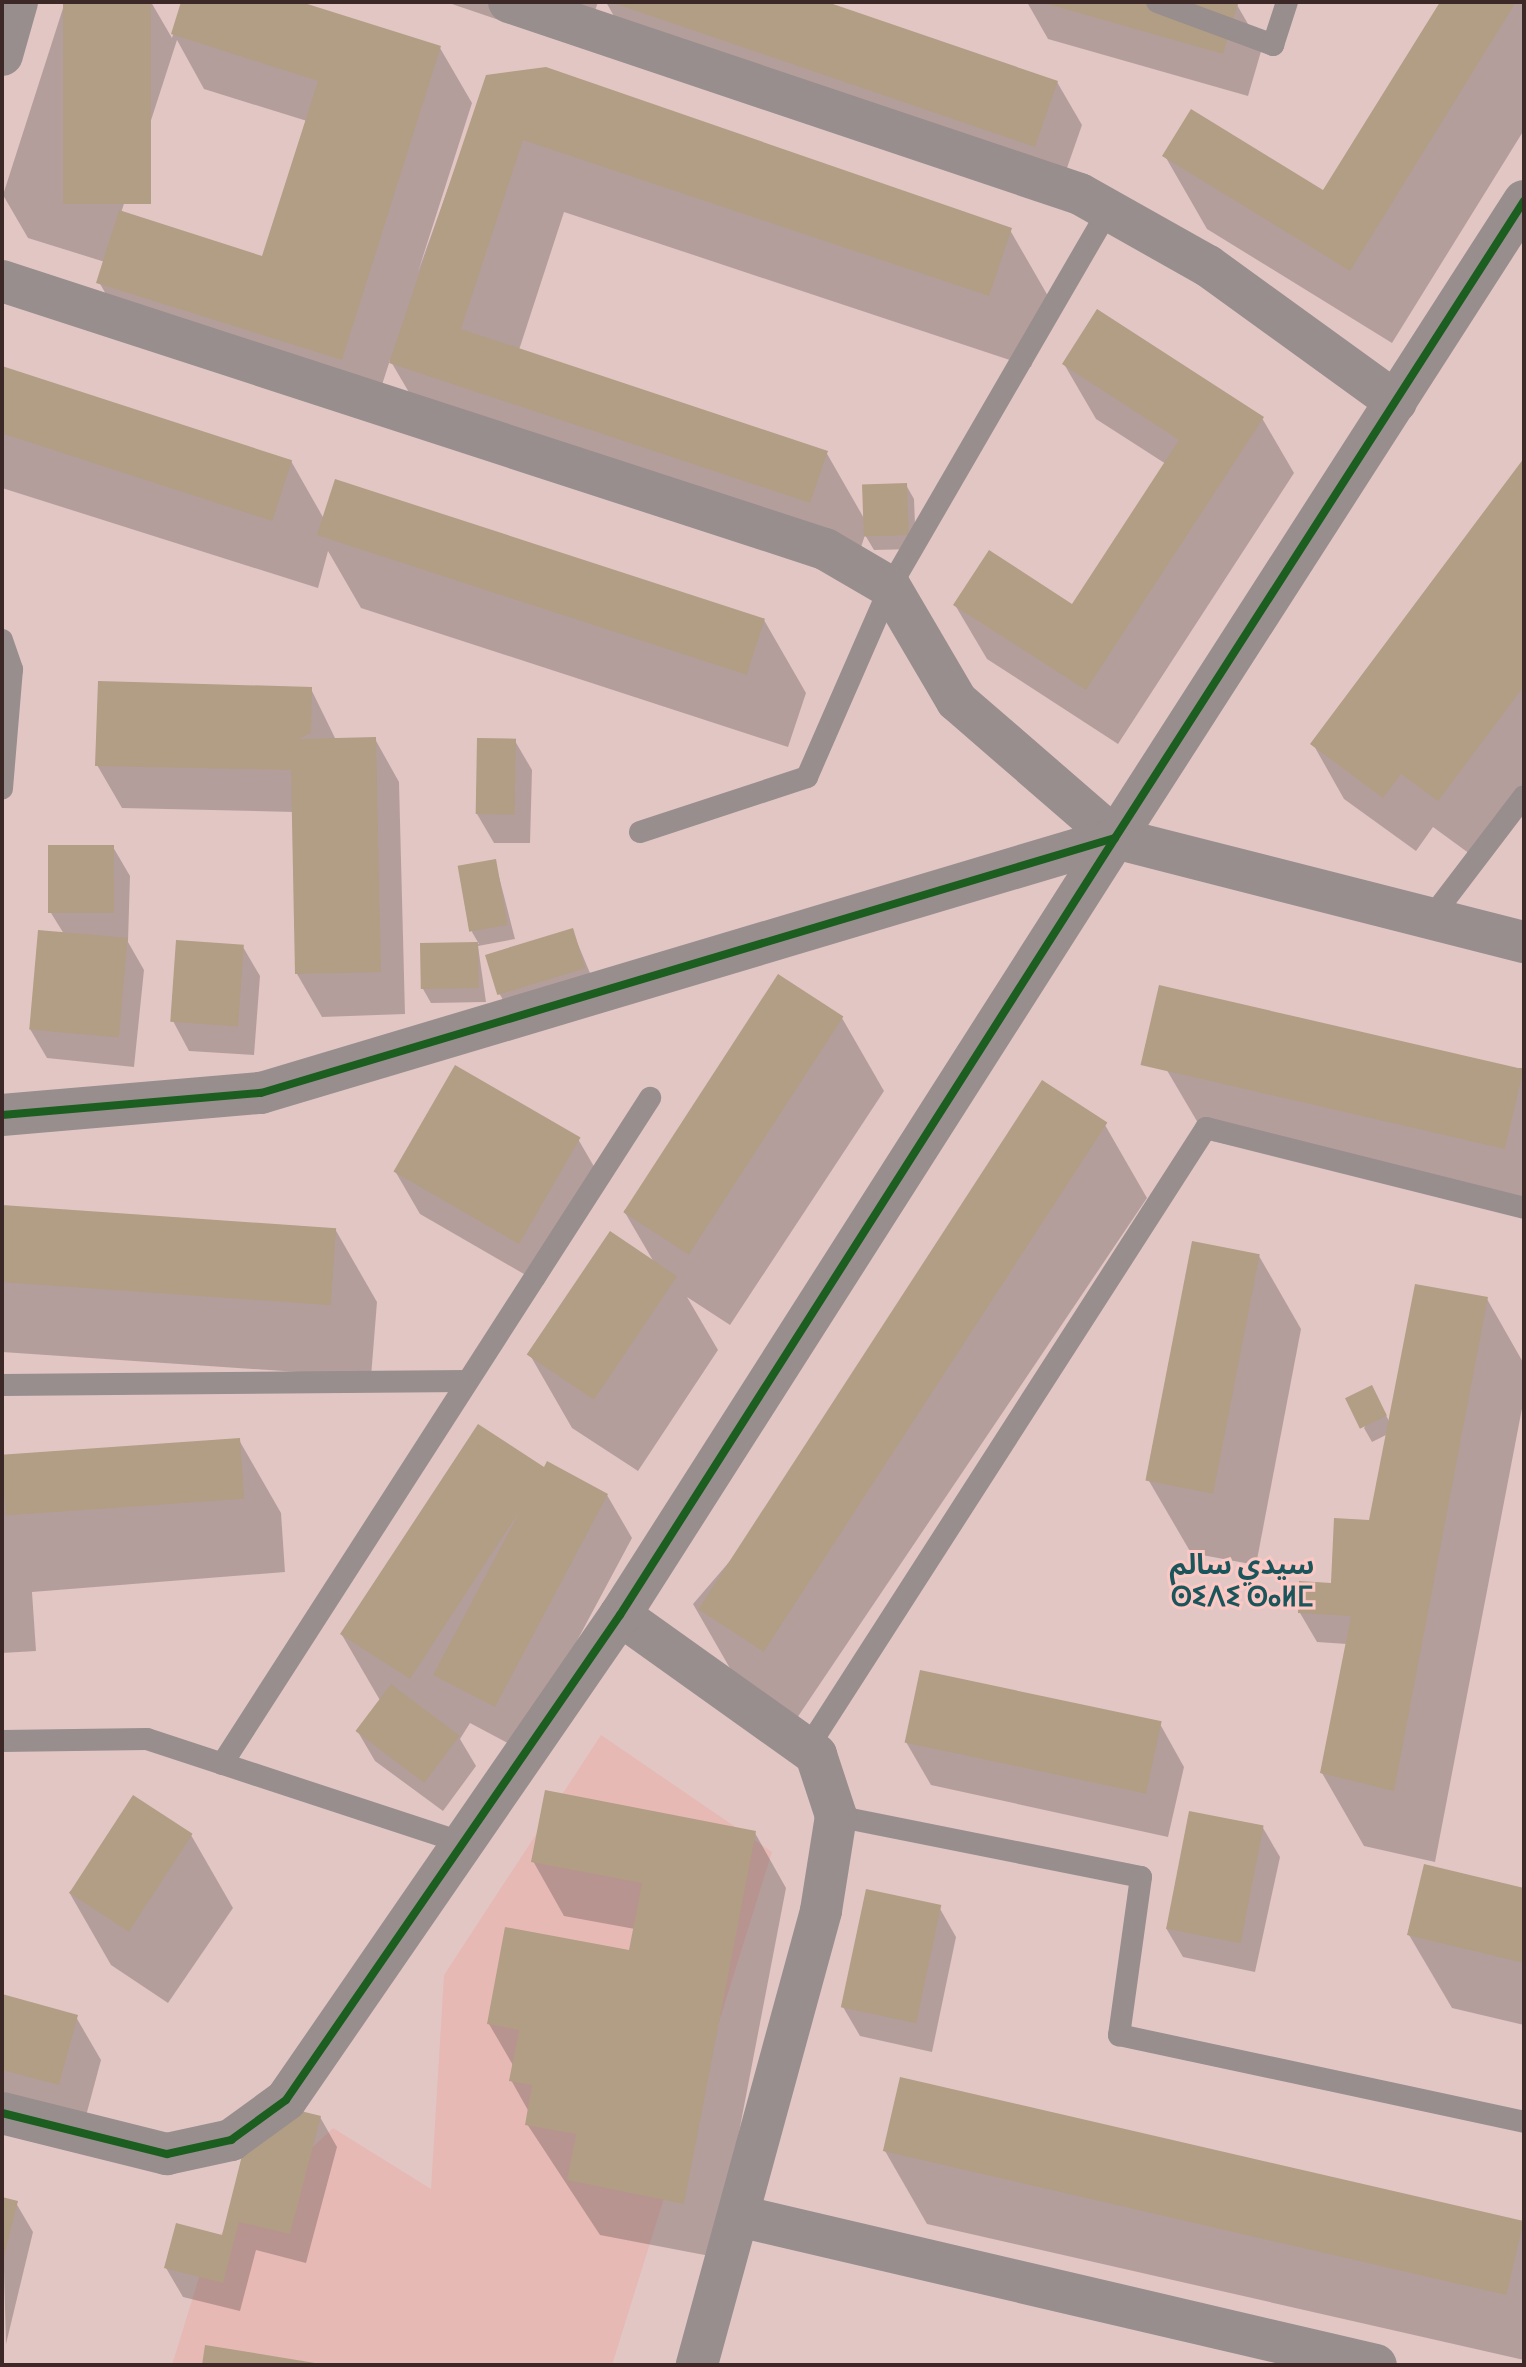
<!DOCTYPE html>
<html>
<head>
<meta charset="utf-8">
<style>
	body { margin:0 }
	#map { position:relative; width:1526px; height:2367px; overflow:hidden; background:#e2c6c4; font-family:Barlow,"Noto Sans Arabic","Noto Sans Tifinagh",sans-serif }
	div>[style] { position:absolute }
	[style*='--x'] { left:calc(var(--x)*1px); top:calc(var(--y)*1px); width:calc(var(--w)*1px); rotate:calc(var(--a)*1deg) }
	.built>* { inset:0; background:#e6b9b5 }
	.shadow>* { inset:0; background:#0003 }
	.building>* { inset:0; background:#b29d85; transform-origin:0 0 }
	.lane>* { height:22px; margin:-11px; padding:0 11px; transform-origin:11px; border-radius:11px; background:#988e8d }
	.street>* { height:42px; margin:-21px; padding:0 21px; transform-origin:21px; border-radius:21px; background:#988e8d }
	.cycleway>* { height:8px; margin:-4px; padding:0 4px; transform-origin:4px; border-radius:4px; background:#1b5e20 }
	span { translate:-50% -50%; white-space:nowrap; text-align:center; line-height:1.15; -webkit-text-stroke:6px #fcc8c4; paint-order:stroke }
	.district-label { font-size:28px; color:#1a555b; font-weight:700 }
	.frame { position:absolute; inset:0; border:4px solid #3c2827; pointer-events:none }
</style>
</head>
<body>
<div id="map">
	<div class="built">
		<div style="clip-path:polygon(601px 1735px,772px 1852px,612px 2365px,172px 2365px,209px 2245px,333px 2128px,431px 2189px,444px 1975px)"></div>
	</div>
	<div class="shadow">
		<div style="clip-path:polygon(evenodd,65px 2px,151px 2px,172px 38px,183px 2px,295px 2px,440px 48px,472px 103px,418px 272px,488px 77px,1010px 230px,1052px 303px,1031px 367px,564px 212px,519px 350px,826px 452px,865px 520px,906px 485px,914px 499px,916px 549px,874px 550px,865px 535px,852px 575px,434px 435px,390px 360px,373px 413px,130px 337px,99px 282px,105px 262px,28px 238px,3px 195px,65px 2px,177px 40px,204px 89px,307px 121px,264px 258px,121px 213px,177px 40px)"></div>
		<div style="clip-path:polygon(446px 2px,598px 2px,582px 48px)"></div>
		<div style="clip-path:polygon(606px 2px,820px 2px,1057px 82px,1082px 125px,1060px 188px,629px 43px)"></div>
		<div style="clip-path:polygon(1027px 2px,1237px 5px,1262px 48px,1248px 96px,1048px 39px)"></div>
		<div style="clip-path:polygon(1442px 2px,1524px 2px,1524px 130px,1392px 343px,1207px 229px,1165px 156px,1324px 193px)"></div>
		<div style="clip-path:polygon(1064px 364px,1262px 418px,1294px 473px,1118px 744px,987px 659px,955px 605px,1073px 607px,1166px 464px,1096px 419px)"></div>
		<div style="clip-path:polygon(2px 368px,291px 461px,324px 519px,764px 620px,806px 693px,788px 747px,361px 608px,328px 551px,318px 588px,2px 488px)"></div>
		<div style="clip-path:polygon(1524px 462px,1524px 783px,1470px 854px,1433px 827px,1416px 851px,1344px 799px,1313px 744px)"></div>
		<div style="clip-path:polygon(311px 689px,336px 740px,375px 739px,399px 782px,405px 1014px,322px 1017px,297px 974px,294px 812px,122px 808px,97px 765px)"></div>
		<div style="clip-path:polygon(515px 741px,532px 770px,530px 843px,494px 843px,477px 814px)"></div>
		<div style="clip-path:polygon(113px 847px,130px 876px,128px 942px,144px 970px,134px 1067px,47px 1058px,30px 1029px,64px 934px,51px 913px)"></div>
		<div style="clip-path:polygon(495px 861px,515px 939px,478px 946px,486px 1002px,431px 1003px,423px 989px,422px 945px,479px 944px,472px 932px)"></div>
		<div style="clip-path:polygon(572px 930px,600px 997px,516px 1022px,499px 993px)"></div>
		<div style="clip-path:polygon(243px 947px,260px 976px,254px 1055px,189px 1051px,173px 1021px)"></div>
		<div style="clip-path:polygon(842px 1018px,884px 1091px,730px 1325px,687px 1297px,718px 1350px,638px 1471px,572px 1428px,530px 1355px,655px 1264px,624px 1211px)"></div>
		<div style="clip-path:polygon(1165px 1067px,1524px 1068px,1524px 1210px,1208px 1140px)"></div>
		<div style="clip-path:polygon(1105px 1125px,1147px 1198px,797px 1718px,735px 1677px,693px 1604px)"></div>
		<div style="clip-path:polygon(578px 1139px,603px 1182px,543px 1285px,420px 1214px,395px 1171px)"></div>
		<div style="clip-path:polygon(2px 1207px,335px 1229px,377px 1302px,371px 1377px,2px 1352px)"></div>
		<div style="clip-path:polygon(1259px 1256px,1301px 1329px,1256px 1565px,1191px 1553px,1149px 1481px)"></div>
		<div style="clip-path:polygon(1487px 1299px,1524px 1364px,1524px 1398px,1435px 1862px,1364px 1846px,1322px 1773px,1347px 1644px,1317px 1642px,1300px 1613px,1333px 1585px,1371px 1522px,1388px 1434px,1372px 1442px,1364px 1428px,1379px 1402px,1390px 1423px)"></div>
		<div style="clip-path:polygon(239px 1440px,281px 1513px,285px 1572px,32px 1592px,36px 1651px,2px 1653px,2px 1459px)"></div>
		<div style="clip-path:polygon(545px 1470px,607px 1495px,632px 1538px,519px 1749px,470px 1723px,460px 1739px,476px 1766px,443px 1811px,375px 1761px,358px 1732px,381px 1702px,342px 1635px)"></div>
		<div style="clip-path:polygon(1160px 1724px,1184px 1767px,1168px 1837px,931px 1785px,906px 1742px)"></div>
		<div style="clip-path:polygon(1263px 1828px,1280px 1857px,1255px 1972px,1183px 1957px,1166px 1928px)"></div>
		<div style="clip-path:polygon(755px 1833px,786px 1888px,715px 2257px,600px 2235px,527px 2124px,529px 2112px,511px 2080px,514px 2067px,489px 2024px,631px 1952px,635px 1929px,564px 1916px,533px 1861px)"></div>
		<div style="clip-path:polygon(191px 1835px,233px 1908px,168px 2003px,111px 1965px,69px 1892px)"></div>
		<div style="clip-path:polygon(1524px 1890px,1524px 2025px,1452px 2008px,1409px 1935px)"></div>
		<div style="clip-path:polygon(939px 1907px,956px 1937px,932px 2052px,860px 2036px,843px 2007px)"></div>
		<div style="clip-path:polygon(2px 1996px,76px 2017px,101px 2060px,83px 2127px,2px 2105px)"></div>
		<div style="clip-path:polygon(320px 2117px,337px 2147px,306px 2263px,256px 2250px,240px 2311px,183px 2297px,166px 2268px,223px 2237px)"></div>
		<div style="clip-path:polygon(885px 2151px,1524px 2221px,1524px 2360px,927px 2224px)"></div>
		<div style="clip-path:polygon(2px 2199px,16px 2203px,33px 2232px,6px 2344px)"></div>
	</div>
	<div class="building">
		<div style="left:63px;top:2px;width:88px;height:202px"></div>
		<div style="clip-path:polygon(181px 2px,301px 2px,441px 46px,342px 360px,96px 283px,119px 210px,262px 256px,318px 81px,171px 34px)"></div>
		<div style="clip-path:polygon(610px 2px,827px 2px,1058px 81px,1035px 147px)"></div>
		<div style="clip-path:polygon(1232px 2px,1238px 4px,1223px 54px,1044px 3px)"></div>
		<div style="clip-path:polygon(1440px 2px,1516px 2px,1350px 271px,1162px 156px,1191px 109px,1323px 190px)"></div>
		<div style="clip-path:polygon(546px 67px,1012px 228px,989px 296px,523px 140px,461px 329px,828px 451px,810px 503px,389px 363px,486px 75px)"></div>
		<div style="clip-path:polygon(1097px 309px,1264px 417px,1086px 690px,953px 605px,989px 550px,1072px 604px,1179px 440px,1062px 364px)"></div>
		<div style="left:2px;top:366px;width:305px;height:64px;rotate:18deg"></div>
		<div style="clip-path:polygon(1524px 458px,1524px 686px,1438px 801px,1401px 774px,1383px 798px,1310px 744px)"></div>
		<div style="left:335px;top:479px;width:452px;height:59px;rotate:18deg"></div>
		<div style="left:907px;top:483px;width:52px;height:45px;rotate:88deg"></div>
		<div style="clip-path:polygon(98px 681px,312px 687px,311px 733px,298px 739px,376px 737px,381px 972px,295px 974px,291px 770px,95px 766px)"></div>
		<div style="left:477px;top:738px;width:39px;height:76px;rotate:1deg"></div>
		<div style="left:48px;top:845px;width:66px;height:68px"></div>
		<div style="left:496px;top:859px;width:67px;height:39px;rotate:80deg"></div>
		<div style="left:573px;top:928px;width:42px;height:92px;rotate:73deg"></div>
		<div style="left:38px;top:930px;width:90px;height:100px;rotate:5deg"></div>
		<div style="left:176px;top:940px;width:68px;height:82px;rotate:4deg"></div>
		<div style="left:478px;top:942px;width:46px;height:58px;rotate:89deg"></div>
		<div style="left:778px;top:974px;width:78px;height:284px;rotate:33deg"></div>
		<div style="left:1159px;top:985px;width:374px;height:82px;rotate:13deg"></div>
		<div style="left:455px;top:1065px;width:145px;height:123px;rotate:30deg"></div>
		<div style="left:1042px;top:1080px;width:78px;height:631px;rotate:33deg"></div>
		<div style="left:2px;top:1205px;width:335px;height:77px;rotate:4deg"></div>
		<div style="left:610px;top:1231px;width:81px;height:149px;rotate:34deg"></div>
		<div style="left:1192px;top:1241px;width:69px;height:244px;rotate:11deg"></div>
		<div style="clip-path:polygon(1415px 1284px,1488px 1297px,1394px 1791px,1320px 1773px,1351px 1616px,1298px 1613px,1299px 1581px,1331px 1583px,1334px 1518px,1369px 1520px)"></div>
		<div style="left:1372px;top:1385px;width:34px;height:30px;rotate:64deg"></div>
		<div style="clip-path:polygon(478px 1424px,544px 1467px,547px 1461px,608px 1494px,495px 1707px,433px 1675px,521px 1509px,410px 1679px,340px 1634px)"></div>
		<div style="left:240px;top:1438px;width:61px;height:239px;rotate:86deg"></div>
		<div style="left:920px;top:1670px;width:247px;height:74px;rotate:12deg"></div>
		<div style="left:391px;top:1684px;width:86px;height:59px;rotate:37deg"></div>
		<div style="clip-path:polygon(545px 1790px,756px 1831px,684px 2204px,567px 2180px,576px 2134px,525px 2125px,532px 2085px,509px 2081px,519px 2030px,487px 2024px,505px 1927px,629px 1950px,642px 1883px,531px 1862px)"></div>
		<div style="left:133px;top:1795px;width:71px;height:117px;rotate:33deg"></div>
		<div style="left:1189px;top:1811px;width:76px;height:120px;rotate:11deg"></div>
		<div style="clip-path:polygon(1424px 1864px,1524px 1888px,1524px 1963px,1407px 1935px)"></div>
		<div style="left:866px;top:1889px;width:77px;height:121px;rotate:12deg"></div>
		<div style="clip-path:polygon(2px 1994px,78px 2015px,59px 2085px,2px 2070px)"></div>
		<div style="left:900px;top:2077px;width:640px;height:76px;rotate:13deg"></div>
		<div style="clip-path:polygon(256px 2100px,321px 2116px,290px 2234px,239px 2222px,223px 2283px,164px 2268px,176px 2223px,222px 2235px)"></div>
		<div style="clip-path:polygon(2px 2197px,18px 2201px,3px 2260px,2px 2260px)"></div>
		<div style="clip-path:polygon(205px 2345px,315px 2363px,314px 2365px,202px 2365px)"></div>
	</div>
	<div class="lane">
		<div style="--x:1157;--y:2;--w:124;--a:20.3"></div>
		<div style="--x:1273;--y:45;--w:45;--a:-72"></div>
		<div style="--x:2;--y:640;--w:31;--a:71"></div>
		<div style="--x:12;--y:669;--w:120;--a:94.8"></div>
		<div style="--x:640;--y:832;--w:176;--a:-18.2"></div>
		<div style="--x:807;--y:777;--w:207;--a:-66.4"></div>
		<div style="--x:890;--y:587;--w:435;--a:-59.9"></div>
		<div style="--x:1431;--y:918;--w:153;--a:-52.7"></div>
		<div style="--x:2;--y:1385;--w:465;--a:-0.5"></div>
		<div style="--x:2;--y:1741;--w:145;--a:-0.8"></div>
		<div style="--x:147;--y:1739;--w:333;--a:18.2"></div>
		<div style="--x:807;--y:1749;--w:738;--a:-57.28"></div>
		<div style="--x:1206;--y:1128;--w:328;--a:14.1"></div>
		<div style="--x:222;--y:1764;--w:792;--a:-57.27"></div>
		<div style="--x:836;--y:1816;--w:311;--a:11.3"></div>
		<div style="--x:1141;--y:1877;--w:160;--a:97.9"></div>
		<div style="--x:1119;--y:2035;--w:414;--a:12.1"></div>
	</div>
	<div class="street">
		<div style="--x:509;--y:2;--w:602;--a:18.59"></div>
		<div style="--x:1080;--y:194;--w:147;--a:29.4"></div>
		<div style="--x:1208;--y:266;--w:232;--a:35.9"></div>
		<div style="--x:2;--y:55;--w:55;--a:-74.2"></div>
		<div style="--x:2;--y:281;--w:866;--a:18.04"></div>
		<div style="--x:825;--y:549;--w:75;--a:30.3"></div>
		<div style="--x:890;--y:587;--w:132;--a:59.6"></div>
		<div style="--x:957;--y:701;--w:209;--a:40.9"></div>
		<div style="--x:1115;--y:838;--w:422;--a:14.3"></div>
		<div style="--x:2;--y:1115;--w:260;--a:-4.9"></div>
		<div style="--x:261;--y:1093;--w:891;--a:-16.63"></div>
		<div style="--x:1115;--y:838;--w:757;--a:-57.3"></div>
		<div style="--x:620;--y:1615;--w:241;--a:35.5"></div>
		<div style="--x:816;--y:1755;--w:64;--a:71.8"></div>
		<div style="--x:836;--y:1816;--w:96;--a:99"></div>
		<div style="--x:821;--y:1911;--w:471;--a:105.3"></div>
		<div style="--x:2;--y:2113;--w:170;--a:14"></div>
		<div style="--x:167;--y:2154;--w:66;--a:-12.3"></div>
		<div style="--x:231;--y:2140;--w:68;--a:-36"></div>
		<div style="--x:286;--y:2100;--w:589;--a:-55.45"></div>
		<div style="--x:620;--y:1615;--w:921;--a:-57.5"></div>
		<div style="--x:739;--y:2216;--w:654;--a:13.17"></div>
	</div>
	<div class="cycleway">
		<div style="--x:2;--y:1115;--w:260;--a:-4.9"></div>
		<div style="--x:261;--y:1093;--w:891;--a:-16.63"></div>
		<div style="--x:1115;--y:838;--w:757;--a:-57.3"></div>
		<div style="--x:2;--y:2113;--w:170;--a:14"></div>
		<div style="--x:167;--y:2154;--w:66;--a:-12.3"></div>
		<div style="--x:231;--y:2140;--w:68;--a:-36"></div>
		<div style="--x:286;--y:2100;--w:589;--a:-55.45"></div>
		<div style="--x:620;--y:1615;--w:921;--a:-57.5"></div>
	</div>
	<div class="district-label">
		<span style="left:1242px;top:1579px">سيدي سالم<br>ⵙⵉⴷⵉ ⵙⴰⵍⵎ</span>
	</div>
	<div class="frame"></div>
</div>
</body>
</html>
